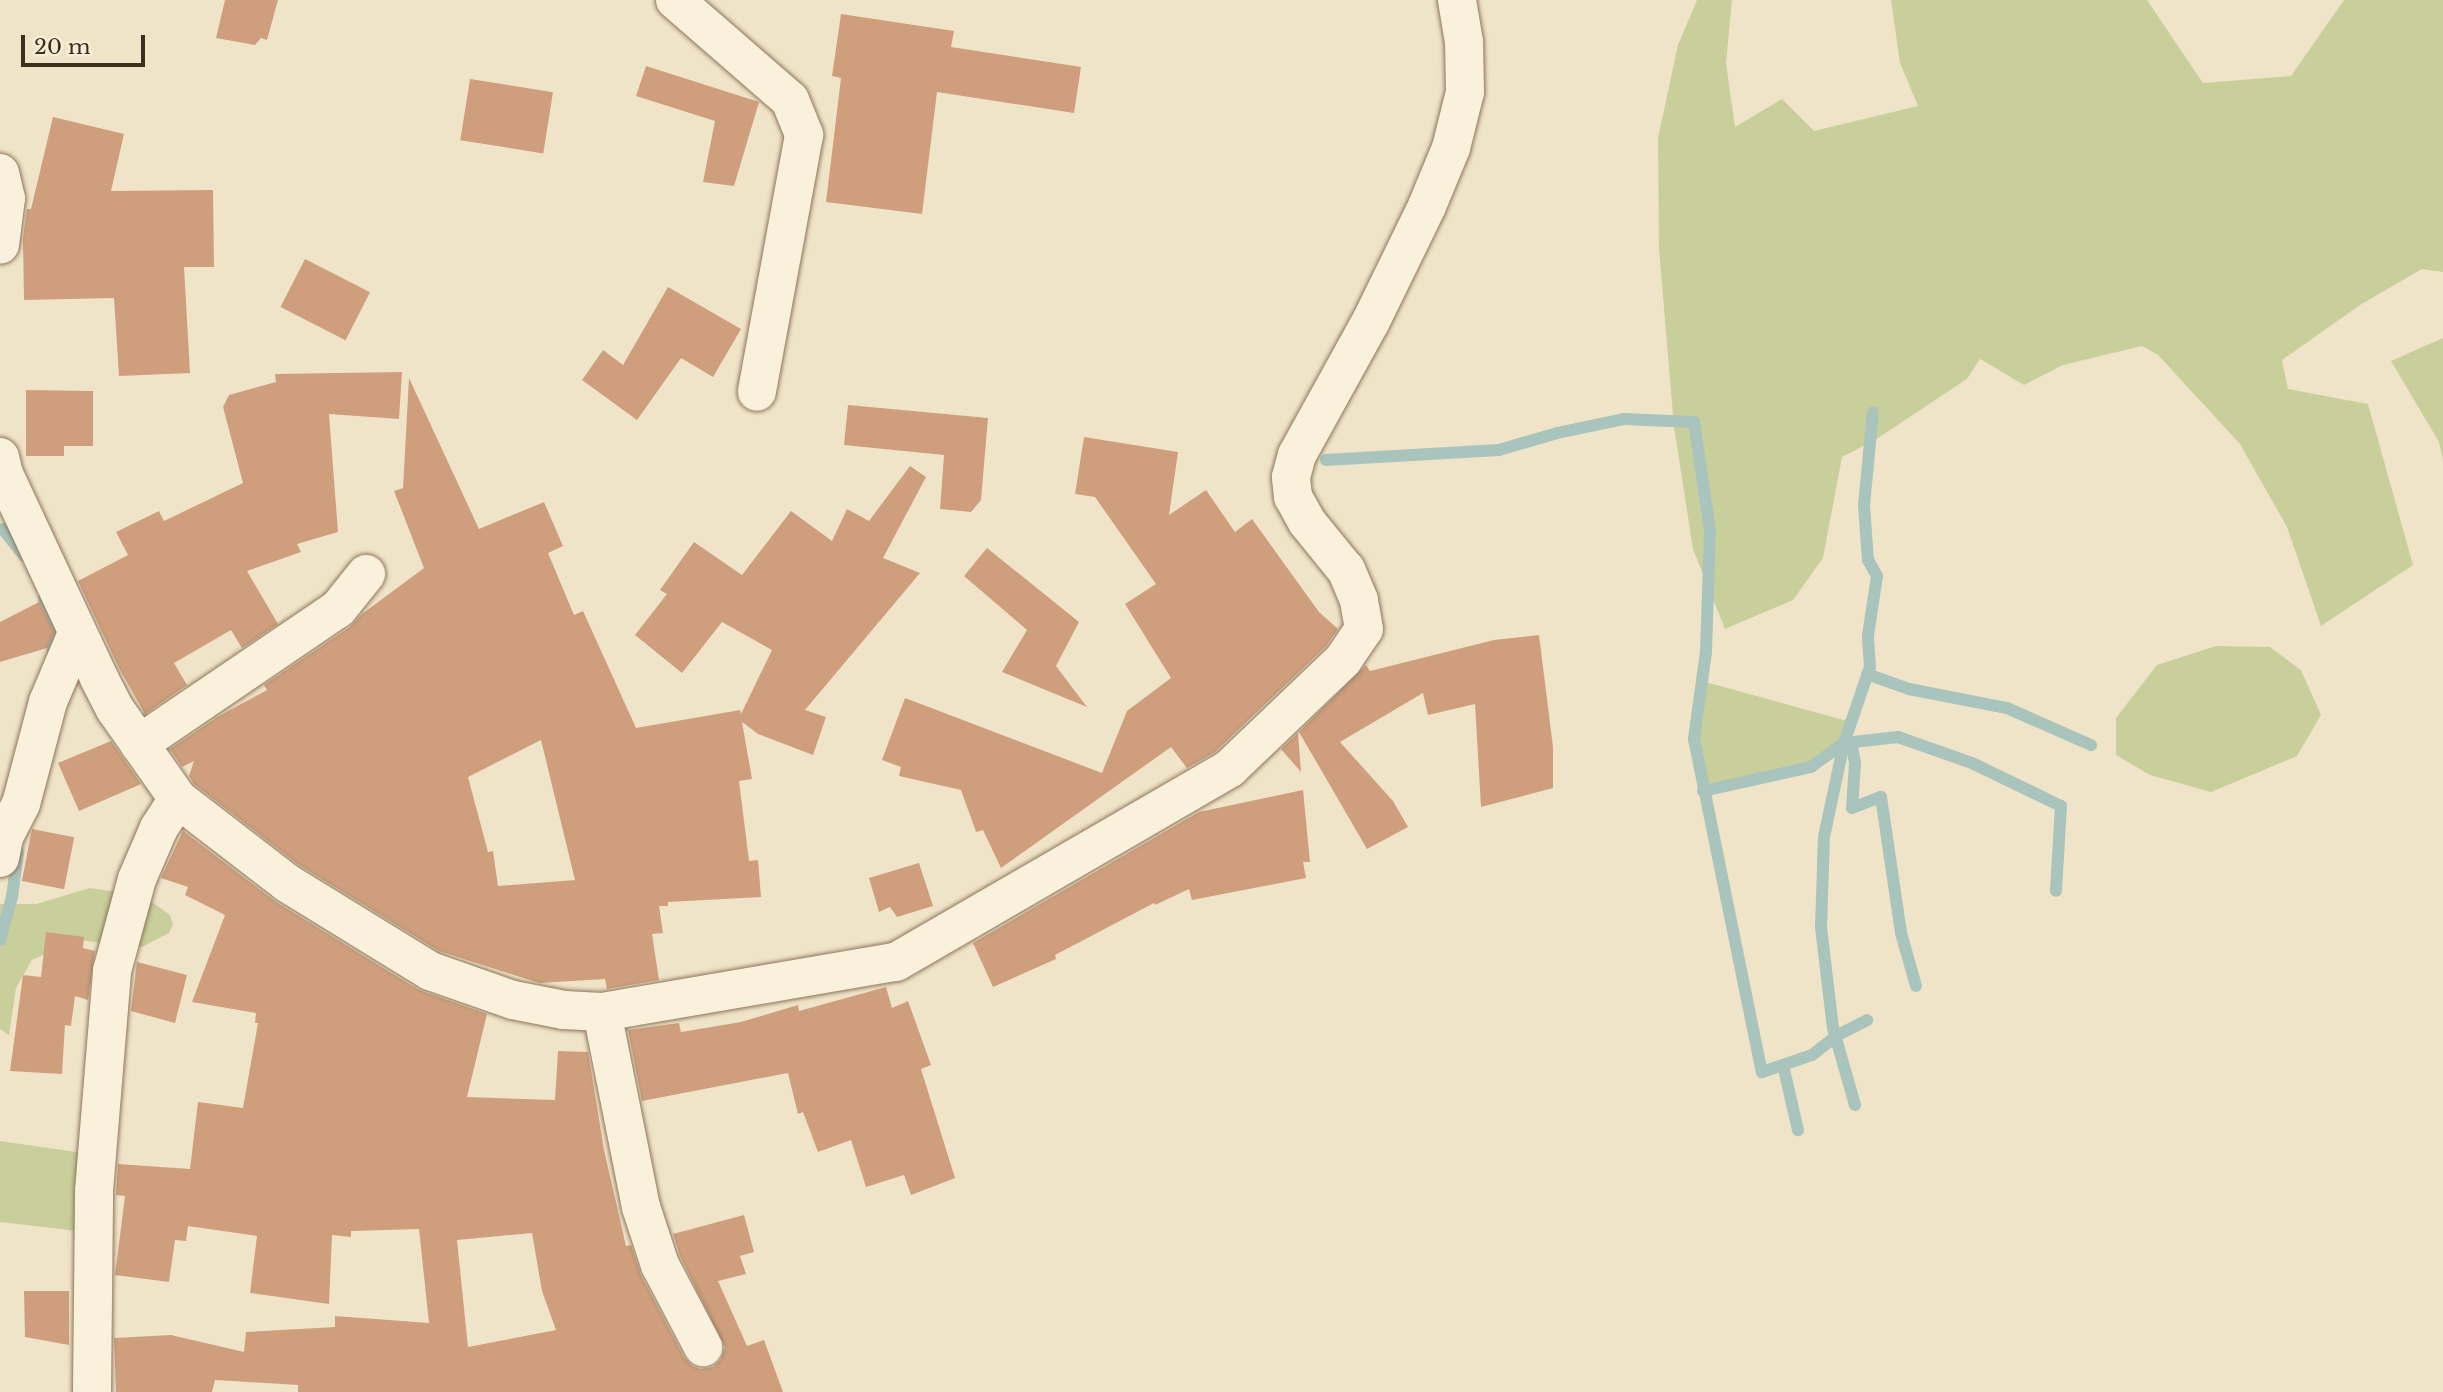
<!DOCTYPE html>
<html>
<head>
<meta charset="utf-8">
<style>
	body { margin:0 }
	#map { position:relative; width:2443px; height:1392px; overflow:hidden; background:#f0e4c8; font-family:"Libre Baskerville",serif }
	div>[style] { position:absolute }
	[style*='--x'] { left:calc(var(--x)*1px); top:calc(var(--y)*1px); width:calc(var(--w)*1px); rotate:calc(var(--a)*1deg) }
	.green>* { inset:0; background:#c9cf9b }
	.stream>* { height:12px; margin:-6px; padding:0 6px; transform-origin:6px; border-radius:6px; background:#a9c4bc }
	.building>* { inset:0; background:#cf9f7d; transform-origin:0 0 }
	.roads { filter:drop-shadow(0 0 2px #8d765c) drop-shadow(0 0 2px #8d765c) }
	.minor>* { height:38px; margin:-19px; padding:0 19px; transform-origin:19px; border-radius:19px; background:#faf1dc }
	span { translate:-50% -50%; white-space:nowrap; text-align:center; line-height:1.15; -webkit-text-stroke:5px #f7eed8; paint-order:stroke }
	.scale { position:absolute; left:21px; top:35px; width:124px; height:32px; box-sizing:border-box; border:4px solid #3d2e20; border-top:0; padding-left:9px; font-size:21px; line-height:24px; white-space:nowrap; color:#3d2e20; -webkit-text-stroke:5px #f7eed8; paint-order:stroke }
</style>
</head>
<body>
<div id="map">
	<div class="green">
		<div style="clip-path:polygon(1697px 0,1732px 0,1726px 63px,1735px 127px,1782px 99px,1814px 131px,1918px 106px,1900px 63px,1891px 0,2147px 0,2203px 83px,2291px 76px,2344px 0,2443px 0,2443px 272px,2422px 269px,2360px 305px,2282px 360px,2288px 389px,2368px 404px,2413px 565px,2321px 626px,2287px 527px,2240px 444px,2158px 355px,2142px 346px,2063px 365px,2024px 385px,1980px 359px,1967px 379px,1875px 440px,1842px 457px,1823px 558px,1793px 600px,1725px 629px,1693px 549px,1674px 427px,1659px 249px,1658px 138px,1678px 45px)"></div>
		<div style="clip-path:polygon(2443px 338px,2443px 460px,2439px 442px,2391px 361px)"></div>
		<div style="clip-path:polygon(2216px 646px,2270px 647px,2301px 670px,2321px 715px,2297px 756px,2211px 792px,2150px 775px,2116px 755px,2116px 718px,2157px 665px)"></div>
		<div style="clip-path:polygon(1702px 681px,1851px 722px,1844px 743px,1811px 767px,1703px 791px,1694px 739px)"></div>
		<div style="clip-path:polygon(90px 888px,144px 896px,170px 915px,173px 924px,169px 933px,142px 947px,76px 940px,32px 960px,16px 988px,9px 1035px,0 1029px,0 904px,36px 904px)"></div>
		<div style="clip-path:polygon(0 1141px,83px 1153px,78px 1231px,0 1222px)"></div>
	</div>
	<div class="stream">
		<div style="--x:1326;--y:460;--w:173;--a:-3.3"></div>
		<div style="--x:1499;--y:450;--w:60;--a:-16.3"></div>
		<div style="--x:1557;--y:433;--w:68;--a:-11.8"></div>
		<div style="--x:1624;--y:419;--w:70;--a:2.5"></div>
		<div style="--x:1694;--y:422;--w:110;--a:81.6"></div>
		<div style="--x:1710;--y:531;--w:121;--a:91.9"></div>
		<div style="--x:1706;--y:652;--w:88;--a:97.9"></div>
		<div style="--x:1694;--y:739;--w:340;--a:78.5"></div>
		<div style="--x:1762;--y:1072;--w:53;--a:-18.8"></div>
		<div style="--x:1812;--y:1055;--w:31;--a:-38"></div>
		<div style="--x:1836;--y:1036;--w:35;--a:-27"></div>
		<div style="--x:3;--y:529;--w:34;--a:52"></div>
		<div style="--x:44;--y:598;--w:54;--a:80.4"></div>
		<div style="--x:1867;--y:674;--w:45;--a:19.7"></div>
		<div style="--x:1909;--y:689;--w:100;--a:11"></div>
		<div style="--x:2007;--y:708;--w:92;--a:23.8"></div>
		<div style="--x:1851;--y:742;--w:21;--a:79"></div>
		<div style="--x:1855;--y:763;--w:45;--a:93.8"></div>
		<div style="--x:1852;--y:808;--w:31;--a:-21"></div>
		<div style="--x:1881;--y:797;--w:137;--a:81.6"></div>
		<div style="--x:1901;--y:933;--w:55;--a:74.2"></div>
		<div style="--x:1703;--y:791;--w:111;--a:-12.5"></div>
		<div style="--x:1811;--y:767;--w:41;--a:-36"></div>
		<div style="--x:1844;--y:743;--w:54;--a:-6.3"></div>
		<div style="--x:1898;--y:737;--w:78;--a:19.4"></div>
		<div style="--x:1972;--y:763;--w:99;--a:25.8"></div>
		<div style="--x:2061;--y:806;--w:85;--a:93.4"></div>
		<div style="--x:0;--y:940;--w:45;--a:-74.4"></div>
		<div style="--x:12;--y:897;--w:45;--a:-82.4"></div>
		<div style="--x:1783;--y:1065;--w:67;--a:77"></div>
		<div style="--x:1855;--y:1105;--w:80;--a:-105.9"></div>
		<div style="--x:1833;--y:1028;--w:102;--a:-96.8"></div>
		<div style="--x:1821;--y:927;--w:90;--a:-88.1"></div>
		<div style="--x:1824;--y:837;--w:96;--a:-78"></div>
		<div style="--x:1844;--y:743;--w:80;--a:-71.1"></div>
		<div style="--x:1870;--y:667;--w:31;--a:-94"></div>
		<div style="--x:1868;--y:636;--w:61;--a:-81.5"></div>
		<div style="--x:1877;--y:576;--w:18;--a:-119"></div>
		<div style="--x:1868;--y:560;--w:55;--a:-94.2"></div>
		<div style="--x:1864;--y:505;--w:93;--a:-84.5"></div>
	</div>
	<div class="building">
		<div style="clip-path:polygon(225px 0,278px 0,267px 40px,261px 38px,255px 45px,216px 38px)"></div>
		<div style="clip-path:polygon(841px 14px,954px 31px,951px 47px,1081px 67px,1074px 113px,937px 92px,922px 214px,826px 202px,841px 78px,832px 76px)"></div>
		<div style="clip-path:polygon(646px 66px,759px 102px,734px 186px,703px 182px,715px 121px,636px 96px)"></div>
		<div style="left:470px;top:79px;width:84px;height:62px;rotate:9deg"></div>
		<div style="clip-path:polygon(53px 117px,124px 134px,111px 191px,213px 190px,214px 267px,184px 267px,190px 373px,119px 376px,114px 298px,24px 300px,23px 239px,27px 209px,31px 209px)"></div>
		<div style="left:305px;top:259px;width:73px;height:54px;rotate:27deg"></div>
		<div style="clip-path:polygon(668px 287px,741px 329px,713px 377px,681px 358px,637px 420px,582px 380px,603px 350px,623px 365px)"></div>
		<div style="clip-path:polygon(402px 372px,399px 419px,329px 414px,338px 532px,297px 544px,301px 552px,247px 571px,278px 624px,242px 648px,231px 630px,174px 663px,187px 685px,145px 714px,119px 668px,78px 581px,128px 555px,116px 532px,159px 511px,164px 521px,243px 483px,223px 407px,229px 395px,276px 382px,275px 374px)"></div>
		<div style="clip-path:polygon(evenodd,409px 378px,479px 529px,544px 502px,563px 546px,548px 553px,574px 615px,583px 611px,636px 728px,740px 710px,741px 714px,772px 650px,722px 622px,682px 673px,635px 635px,667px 594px,660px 590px,694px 542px,742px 575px,791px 511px,832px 541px,847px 509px,869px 521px,910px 466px,926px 477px,883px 558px,920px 573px,805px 710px,826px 717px,813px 755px,758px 734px,742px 722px,752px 779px,739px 781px,749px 861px,758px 860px,761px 897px,668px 902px,668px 906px,659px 906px,663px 933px,652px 934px,659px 980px,607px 989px,605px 979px,539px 983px,439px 951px,299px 865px,194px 784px,189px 776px,194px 761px,182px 767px,170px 749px,219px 716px,267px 690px,264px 685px,350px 627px,362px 614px,424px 568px,394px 491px,403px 488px,409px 378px,541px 740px,575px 880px,498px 886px,493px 851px,488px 852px,468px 777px,541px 740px)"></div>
		<div style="clip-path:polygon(26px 390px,93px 391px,93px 446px,64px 446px,64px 456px,26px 456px)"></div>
		<div style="clip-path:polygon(848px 405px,988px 418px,981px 500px,971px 512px,940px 509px,944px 455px,844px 445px)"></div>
		<div style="clip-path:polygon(1084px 437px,1178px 452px,1169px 515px,1206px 490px,1235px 532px,1252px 519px,1319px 612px,1338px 629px,1326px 646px,1215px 752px,1187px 768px,1171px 747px,1001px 868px,983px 830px,976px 832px,961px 790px,899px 776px,901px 767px,882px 760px,905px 698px,1102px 773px,1127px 711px,1171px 678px,1125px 604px,1156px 584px,1095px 497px,1075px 494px)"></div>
		<div style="clip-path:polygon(987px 548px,1079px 622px,1056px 666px,1087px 707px,1002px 672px,1027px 630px,964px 576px)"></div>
		<div style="clip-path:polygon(39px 602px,54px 632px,47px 648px,0 662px,0 622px)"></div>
		<div style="clip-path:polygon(1539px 635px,1553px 747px,1553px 788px,1481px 807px,1475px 704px,1428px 715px,1423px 693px,1340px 742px,1393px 801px,1408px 827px,1367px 849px,1299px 732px,1366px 665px,1370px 671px,1494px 640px)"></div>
		<div style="clip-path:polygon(1298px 733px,1301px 772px,1281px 749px)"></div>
		<div style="clip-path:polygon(111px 741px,141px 784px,79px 811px,58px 763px)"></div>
		<div style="clip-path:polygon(1303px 790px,1310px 862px,1303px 862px,1306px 878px,1192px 900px,1189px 889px,1155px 905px,1154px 903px,1055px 955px,1056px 959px,993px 987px,973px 943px,1199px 812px)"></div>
		<div style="left:32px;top:829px;width:43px;height:53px;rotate:11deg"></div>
		<div style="clip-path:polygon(evenodd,183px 831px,276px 902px,419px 990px,487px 1014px,467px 1097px,555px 1100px,558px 1051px,588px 1052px,604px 1150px,626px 1246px,631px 1245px,641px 1275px,684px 1357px,692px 1366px,701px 1369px,713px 1367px,721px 1359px,725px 1347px,680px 1256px,673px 1234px,744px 1215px,754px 1252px,740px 1256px,746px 1274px,718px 1281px,747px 1346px,764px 1340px,783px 1392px,298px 1392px,298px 1385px,215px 1380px,212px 1392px,116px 1392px,114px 1338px,171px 1335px,244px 1352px,246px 1332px,335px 1327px,335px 1316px,429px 1323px,419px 1229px,351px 1231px,351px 1237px,332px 1235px,329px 1304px,250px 1293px,257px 1236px,188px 1226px,186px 1241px,175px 1240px,169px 1282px,115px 1275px,125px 1196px,116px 1195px,118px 1164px,190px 1169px,198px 1102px,243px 1108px,258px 1023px,255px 1023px,256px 1013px,192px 1002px,225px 915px,185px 895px,188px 887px,161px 878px,183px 831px,532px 1233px,542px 1291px,556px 1330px,468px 1347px,457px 1240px,532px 1233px)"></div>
		<div style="clip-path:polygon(919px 863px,933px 906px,897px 917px,890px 907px,879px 912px,869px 878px)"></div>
		<div style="clip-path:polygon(46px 932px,84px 937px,83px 948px,95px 951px,88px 1000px,75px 996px,71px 1026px,65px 1025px,62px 1074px,10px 1071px,23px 975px,41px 977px)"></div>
		<div style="clip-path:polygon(137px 962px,187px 975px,175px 1023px,131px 1011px)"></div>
		<div style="clip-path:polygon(886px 987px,892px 1008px,908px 1001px,931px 1065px,921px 1069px,955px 1178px,911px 1195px,904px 1175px,866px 1187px,851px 1140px,818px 1152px,803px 1112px,798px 1114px,788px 1073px,642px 1101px,628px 1030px,679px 1023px,681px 1032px,741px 1022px,798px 1005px,799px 1011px)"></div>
		<div style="clip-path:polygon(24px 1291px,69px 1291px,69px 1345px,25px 1337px)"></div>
	</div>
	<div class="roads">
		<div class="minor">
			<div style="--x:675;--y:0;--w:152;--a:41"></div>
			<div style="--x:790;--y:100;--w:38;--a:68"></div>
			<div style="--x:804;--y:135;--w:261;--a:100.4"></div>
			<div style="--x:0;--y:173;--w:26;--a:77"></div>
			<div style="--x:6;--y:198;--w:47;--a:97.3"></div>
			<div style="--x:0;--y:457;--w:17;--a:77"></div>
			<div style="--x:4;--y:474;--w:225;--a:65"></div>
			<div style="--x:99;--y:678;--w:35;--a:63"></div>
			<div style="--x:115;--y:709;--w:110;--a:55"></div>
			<div style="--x:178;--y:799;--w:138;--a:37.6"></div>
			<div style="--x:287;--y:883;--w:168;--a:31.6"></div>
			<div style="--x:430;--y:971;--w:88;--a:19.3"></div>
			<div style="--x:513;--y:1000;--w:52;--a:11.1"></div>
			<div style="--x:564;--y:1010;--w:38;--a:3"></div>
			<div style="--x:602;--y:1012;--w:298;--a:-9.7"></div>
			<div style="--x:896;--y:962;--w:386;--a:-30.1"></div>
			<div style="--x:1230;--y:768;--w:156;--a:-43.7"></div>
			<div style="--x:1343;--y:660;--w:37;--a:-56"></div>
			<div style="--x:1364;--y:629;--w:29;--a:-100"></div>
			<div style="--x:1359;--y:600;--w:33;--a:-113"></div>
			<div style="--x:1346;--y:570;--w:62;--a:-129.1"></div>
			<div style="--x:1307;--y:522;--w:29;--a:-119"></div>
			<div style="--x:1293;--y:497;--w:20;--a:-96"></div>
			<div style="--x:1291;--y:477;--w:23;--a:-75"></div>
			<div style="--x:1297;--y:455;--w:153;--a:-61.1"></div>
			<div style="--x:1371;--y:321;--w:128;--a:-64"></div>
			<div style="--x:1427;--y:206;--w:63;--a:-67.5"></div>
			<div style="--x:1451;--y:148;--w:58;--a:-76"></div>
			<div style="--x:1465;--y:92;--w:50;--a:-91.1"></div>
			<div style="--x:1464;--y:42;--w:43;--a:-99.5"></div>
			<div style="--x:139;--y:744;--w:240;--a:-34.2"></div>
			<div style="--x:338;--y:609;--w:45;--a:-51.3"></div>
			<div style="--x:0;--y:858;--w:21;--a:-79"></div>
			<div style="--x:4;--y:837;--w:37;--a:-63"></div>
			<div style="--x:21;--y:804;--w:106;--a:-75.2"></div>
			<div style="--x:48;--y:702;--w:75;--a:-67.2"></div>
			<div style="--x:602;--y:1012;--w:199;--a:78.7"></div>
			<div style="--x:641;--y:1207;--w:61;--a:71.9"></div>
			<div style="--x:660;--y:1265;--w:93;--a:62.3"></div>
			<div style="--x:92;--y:1392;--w:201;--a:-89.4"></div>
			<div style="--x:94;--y:1191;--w:221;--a:-85.3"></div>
			<div style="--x:112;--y:971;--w:95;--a:-74.8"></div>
			<div style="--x:137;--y:879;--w:56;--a:-66.7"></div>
			<div style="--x:159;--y:828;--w:35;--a:-57"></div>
		</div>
	</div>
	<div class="scale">20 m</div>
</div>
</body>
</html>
